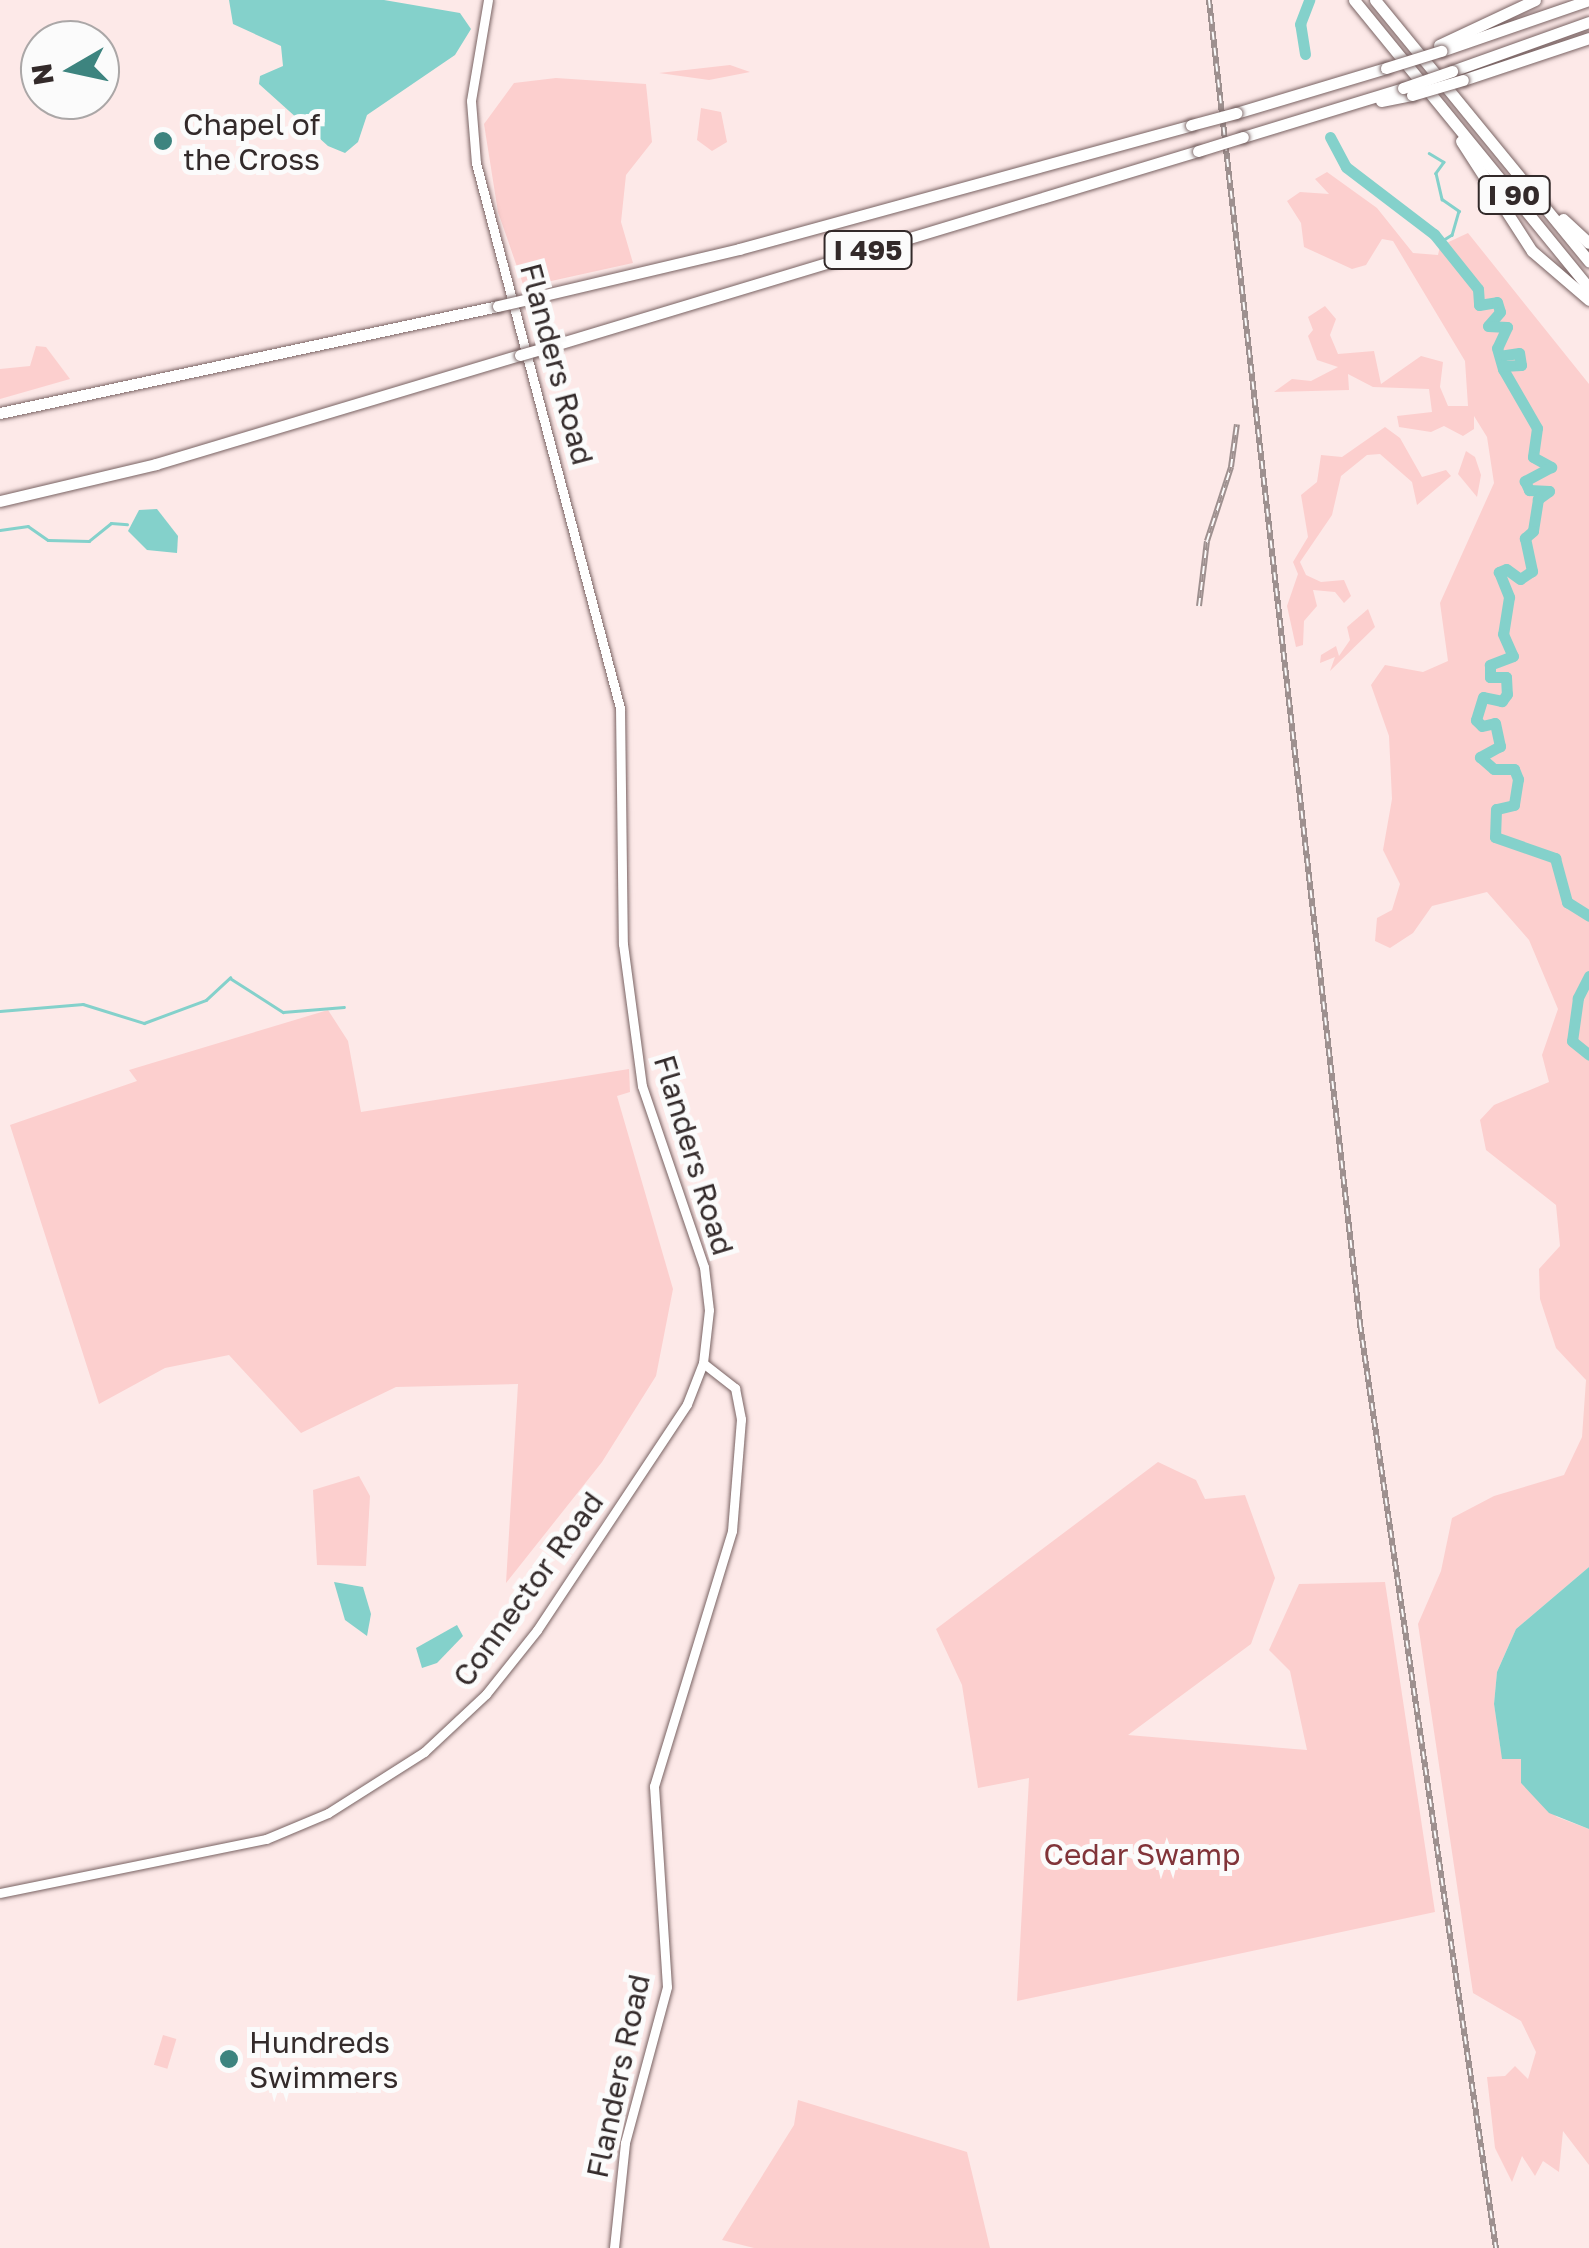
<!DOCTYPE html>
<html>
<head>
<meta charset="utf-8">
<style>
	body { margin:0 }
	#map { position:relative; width:1589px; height:2248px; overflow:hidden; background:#fde9e8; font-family:"Golos Text",sans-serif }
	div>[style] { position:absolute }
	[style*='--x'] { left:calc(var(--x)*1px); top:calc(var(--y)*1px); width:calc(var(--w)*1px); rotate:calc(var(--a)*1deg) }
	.green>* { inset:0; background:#fccfce; transform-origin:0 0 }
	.water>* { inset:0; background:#84d1cb }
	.stream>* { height:2.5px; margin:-1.25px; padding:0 1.25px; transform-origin:1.25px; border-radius:1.25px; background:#84d1cb }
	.river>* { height:11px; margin:-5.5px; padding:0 5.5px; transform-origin:5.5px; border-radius:5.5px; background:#84d1cb }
	.roads { filter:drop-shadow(0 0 2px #796363) drop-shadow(0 0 2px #796363) }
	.secondary>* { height:9px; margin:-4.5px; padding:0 4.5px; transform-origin:4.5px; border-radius:4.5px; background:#fff }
	.highway>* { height:11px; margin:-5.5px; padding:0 5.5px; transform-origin:5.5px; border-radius:5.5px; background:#fff }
	.rail>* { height:6px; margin-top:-3px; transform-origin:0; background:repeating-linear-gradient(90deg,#fbfbfb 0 8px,#9e908f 0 16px); box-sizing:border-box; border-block:2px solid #9e908f }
	.bridges { filter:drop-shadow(0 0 2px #796363) drop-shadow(0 0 2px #796363) }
	.highway-bridge>* { height:11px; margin:-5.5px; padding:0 5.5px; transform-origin:5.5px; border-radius:5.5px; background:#fff }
	.dots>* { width:28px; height:28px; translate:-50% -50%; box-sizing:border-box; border:5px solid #fbfbfb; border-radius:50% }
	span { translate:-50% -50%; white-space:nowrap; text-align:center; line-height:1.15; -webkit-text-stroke:10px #fbfbfb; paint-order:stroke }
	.shield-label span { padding:2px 8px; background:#fbfbfb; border:2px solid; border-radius:8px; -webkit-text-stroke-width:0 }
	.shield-label { font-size:28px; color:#332a2a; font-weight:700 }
	.poi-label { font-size:30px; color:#332a2a }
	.left { translate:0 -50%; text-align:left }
	.street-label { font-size:30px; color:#332a2a }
	.park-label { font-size:30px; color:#813439 }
	.north { position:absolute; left:20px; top:20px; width:100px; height:100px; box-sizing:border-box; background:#fbfbfb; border:2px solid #aba7a7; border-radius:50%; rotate:261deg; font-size:28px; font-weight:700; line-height:40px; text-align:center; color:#332a2a }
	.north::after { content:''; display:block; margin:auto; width:35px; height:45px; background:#3d847f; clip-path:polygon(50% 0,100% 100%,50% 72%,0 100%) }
</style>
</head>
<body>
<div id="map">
	<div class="green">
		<div style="clip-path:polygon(730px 65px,750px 72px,709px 80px,659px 73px)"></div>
		<div style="clip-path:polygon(556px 78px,646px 84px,652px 142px,626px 175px,621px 222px,633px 263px,524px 287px,498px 212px,484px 124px,514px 83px)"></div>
		<div style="clip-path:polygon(701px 108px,721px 112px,727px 142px,712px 151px,697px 140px)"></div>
		<div style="clip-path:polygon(1327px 172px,1377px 208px,1413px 253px,1438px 255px,1440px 246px,1468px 233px,1589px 384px,1589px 1567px,1516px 1629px,1497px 1672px,1494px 1704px,1501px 1751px,1521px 1759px,1521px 1783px,1557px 1817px,1589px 1829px,1589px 2165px,1563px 2131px,1559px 2172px,1543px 2161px,1535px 2176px,1522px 2156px,1512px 2182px,1495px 2148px,1487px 2077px,1505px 2076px,1515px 2066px,1528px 2079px,1536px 2052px,1521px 2021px,1473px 1993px,1418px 1624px,1441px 1571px,1452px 1518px,1494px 1496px,1564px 1475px,1582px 1437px,1586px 1380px,1556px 1348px,1540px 1299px,1539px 1269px,1560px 1246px,1556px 1205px,1486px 1150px,1480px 1120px,1494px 1105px,1549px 1082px,1542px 1055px,1558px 1009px,1529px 940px,1487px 892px,1432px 906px,1413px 933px,1390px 948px,1375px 941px,1377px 918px,1392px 910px,1400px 884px,1383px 850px,1392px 799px,1389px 736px,1371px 685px,1385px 665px,1423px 672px,1448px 661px,1440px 603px,1494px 483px,1487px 437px,1474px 416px,1474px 429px,1463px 436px,1444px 426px,1431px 432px,1399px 427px,1397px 416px,1432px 412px,1429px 389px,1373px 387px,1348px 374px,1349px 390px,1274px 392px,1292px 379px,1311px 381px,1338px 367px,1317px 360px,1308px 336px,1313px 330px,1308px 317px,1325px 306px,1336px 319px,1330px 335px,1338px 354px,1374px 351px,1381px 384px,1421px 356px,1443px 362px,1440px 387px,1448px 406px,1468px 406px,1465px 361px,1393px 241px,1382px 239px,1366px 265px,1352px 269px,1304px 247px,1301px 223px,1287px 201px,1300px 192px,1329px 194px,1315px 179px)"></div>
		<div style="clip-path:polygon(36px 346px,46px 347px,70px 379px,0 399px,0 369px,30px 366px)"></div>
		<div style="clip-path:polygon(1385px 427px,1400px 438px,1422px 477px,1446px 470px,1451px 476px,1417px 505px,1412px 482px,1380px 454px,1367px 455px,1341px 476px,1332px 515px,1300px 562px,1306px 575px,1321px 582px,1344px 580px,1351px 596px,1344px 603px,1335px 592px,1313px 590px,1317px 606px,1304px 621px,1303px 645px,1296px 647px,1287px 606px,1298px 574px,1293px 562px,1308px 537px,1301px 495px,1317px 482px,1321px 455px,1342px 457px)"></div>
		<div style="clip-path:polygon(1466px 451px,1475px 457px,1481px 475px,1477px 497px,1458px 474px)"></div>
		<div style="clip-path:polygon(1368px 609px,1375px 627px,1330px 671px,1335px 657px,1320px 663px,1321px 655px,1336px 646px,1339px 656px,1350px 640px,1347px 627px)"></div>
		<div style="clip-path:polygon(328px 1010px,348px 1041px,361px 1112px,629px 1069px,630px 1092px,617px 1096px,673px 1289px,656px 1376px,602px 1462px,506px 1583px,518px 1384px,396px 1387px,301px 1433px,229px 1355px,165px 1368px,99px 1404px,10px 1125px,137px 1081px,129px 1070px)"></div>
		<div style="clip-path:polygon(1158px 1462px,1196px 1480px,1205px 1499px,1245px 1495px,1275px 1578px,1251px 1644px,1128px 1735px,1307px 1750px,1290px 1671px,1269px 1650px,1299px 1584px,1385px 1582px,1435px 1912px,1017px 2001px,1029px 1778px,978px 1788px,962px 1685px,936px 1629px)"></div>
		<div style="clip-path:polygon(359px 1476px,370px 1496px,366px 1566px,317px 1565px,313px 1490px)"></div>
		<div style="left:163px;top:2035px;width:14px;height:31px;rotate:17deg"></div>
		<div style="clip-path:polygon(798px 2100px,967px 2152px,990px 2248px,754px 2248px,722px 2240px,794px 2125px)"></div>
	</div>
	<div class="water">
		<div style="clip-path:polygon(229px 0,384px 0,460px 13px,471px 29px,455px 55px,367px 115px,358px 142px,345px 153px,328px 146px,259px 84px,260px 76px,283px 66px,281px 46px,233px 24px)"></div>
		<div style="clip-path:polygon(157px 509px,178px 536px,177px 553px,147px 550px,128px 531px,139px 510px)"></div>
		<div style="clip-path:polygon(1589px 1567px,1589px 1829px,1549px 1813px,1521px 1783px,1521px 1759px,1502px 1759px,1494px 1704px,1497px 1672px,1516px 1629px)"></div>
		<div style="clip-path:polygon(334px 1582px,363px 1587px,371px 1614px,367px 1636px,345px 1620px)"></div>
		<div style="clip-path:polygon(457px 1625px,463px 1636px,437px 1663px,422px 1668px,416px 1648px)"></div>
	</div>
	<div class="stream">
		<div style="--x:1429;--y:153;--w:17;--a:31"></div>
		<div style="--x:1444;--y:162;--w:14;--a:126"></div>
		<div style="--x:1436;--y:173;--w:27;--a:77"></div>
		<div style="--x:1442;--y:199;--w:21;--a:35"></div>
		<div style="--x:1459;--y:211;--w:25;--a:106"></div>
		<div style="--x:1452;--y:235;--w:13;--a:148"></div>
		<div style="--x:0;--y:530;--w:28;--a:-8"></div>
		<div style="--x:28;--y:526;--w:24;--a:35"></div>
		<div style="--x:48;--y:540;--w:41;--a:1.4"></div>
		<div style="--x:89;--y:541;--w:28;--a:-39"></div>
		<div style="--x:111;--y:523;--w:16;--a:4"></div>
		<div style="--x:0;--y:1011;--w:83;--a:-4.8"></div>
		<div style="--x:83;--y:1004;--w:64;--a:17.3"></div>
		<div style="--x:144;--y:1023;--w:66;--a:-20.4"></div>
		<div style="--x:206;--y:1000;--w:33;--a:-43"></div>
		<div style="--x:230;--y:978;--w:63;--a:32.7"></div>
		<div style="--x:283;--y:1012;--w:61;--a:-4.7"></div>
	</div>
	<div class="river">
		<div style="--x:1305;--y:54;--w:30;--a:-99"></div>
		<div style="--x:1300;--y:24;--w:26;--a:-69"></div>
		<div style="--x:1330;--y:137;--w:34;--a:62"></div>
		<div style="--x:1346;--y:167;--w:111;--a:37.3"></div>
		<div style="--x:1434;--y:234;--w:70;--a:51.3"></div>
		<div style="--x:1478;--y:289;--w:16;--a:86"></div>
		<div style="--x:1479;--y:305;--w:18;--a:-9"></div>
		<div style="--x:1497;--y:302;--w:10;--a:73"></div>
		<div style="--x:1500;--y:312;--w:18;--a:131"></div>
		<div style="--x:1488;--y:326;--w:19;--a:3"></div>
		<div style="--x:1507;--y:327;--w:23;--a:115"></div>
		<div style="--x:1497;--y:348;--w:22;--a:74"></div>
		<div style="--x:1503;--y:369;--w:68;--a:60"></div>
		<div style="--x:1537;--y:428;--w:29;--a:98"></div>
		<div style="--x:1533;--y:457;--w:21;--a:29"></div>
		<div style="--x:1551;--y:467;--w:30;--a:152"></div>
		<div style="--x:1525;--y:481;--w:10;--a:66"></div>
		<div style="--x:1529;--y:490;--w:20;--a:3"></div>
		<div style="--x:1549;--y:491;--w:14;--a:144"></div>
		<div style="--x:1538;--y:499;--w:32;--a:99"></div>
		<div style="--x:1533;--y:531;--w:11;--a:139"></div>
		<div style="--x:1525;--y:538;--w:34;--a:78"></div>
		<div style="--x:1532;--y:571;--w:14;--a:146"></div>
		<div style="--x:1520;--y:579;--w:17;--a:-144"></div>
		<div style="--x:1506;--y:569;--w:8;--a:157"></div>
		<div style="--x:1499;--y:572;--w:27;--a:68"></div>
		<div style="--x:1509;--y:597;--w:37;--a:99"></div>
		<div style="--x:1503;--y:634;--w:24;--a:66"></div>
		<div style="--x:1513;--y:656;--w:25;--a:159"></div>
		<div style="--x:1490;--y:665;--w:12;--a:90"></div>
		<div style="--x:1490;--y:677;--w:16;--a:0"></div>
		<div style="--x:1506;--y:677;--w:17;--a:87"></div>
		<div style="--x:1507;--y:694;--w:9;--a:126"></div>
		<div style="--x:1502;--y:701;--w:19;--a:-168"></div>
		<div style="--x:1483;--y:697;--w:24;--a:107"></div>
		<div style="--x:1476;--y:720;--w:8;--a:45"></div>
		<div style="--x:1482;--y:726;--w:13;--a:-13"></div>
		<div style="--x:1495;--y:723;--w:24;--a:78"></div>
		<div style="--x:1500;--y:746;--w:23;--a:151"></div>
		<div style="--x:1480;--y:757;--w:18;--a:41"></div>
		<div style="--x:1494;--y:769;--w:20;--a:0"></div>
		<div style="--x:1514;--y:769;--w:11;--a:68"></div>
		<div style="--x:1518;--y:779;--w:26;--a:99"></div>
		<div style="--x:1514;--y:805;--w:18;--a:167"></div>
		<div style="--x:1496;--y:809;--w:28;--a:92"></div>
		<div style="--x:1495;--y:837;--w:64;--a:19.3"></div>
		<div style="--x:1555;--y:858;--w:46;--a:74.7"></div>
		<div style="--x:1567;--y:902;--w:26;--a:32"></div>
		<div style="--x:1503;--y:366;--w:18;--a:-3"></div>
		<div style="--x:1521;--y:365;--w:12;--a:-99"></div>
		<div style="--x:1519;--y:353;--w:15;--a:172"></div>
		<div style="--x:1589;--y:976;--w:25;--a:117"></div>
		<div style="--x:1578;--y:998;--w:43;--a:97.9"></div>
		<div style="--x:1572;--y:1041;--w:22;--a:39"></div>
	</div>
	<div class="roads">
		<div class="secondary">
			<div style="--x:488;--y:0;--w:102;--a:99.6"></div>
			<div style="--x:471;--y:101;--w:62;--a:85.4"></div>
			<div style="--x:476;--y:163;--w:564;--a:75.2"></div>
			<div style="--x:620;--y:708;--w:236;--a:89.3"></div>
			<div style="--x:623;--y:944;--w:143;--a:82.4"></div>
			<div style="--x:642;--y:1086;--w:191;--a:71.1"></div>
			<div style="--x:704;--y:1267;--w:43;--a:83.4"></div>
			<div style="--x:709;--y:1310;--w:53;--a:96.5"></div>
			<div style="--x:703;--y:1363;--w:41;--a:38"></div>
			<div style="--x:735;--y:1388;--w:32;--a:79"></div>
			<div style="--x:741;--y:1419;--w:112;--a:94.6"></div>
			<div style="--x:732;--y:1531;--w:267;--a:107"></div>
			<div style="--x:654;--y:1786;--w:201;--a:86.3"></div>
			<div style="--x:667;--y:1987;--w:162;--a:105.1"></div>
			<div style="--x:625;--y:2143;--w:106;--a:96"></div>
			<div style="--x:0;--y:1893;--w:271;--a:-11.5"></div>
			<div style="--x:266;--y:1839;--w:67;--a:-22.8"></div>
			<div style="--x:328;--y:1813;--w:114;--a:-32.4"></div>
			<div style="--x:424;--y:1752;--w:85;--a:-43.1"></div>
			<div style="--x:486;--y:1694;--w:82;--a:-51.4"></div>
			<div style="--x:537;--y:1630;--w:271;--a:-56.4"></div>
			<div style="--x:687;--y:1404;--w:44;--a:-68.7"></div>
		</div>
		<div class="highway">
			<div style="--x:1354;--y:0;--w:372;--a:50.8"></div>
			<div style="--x:1375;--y:0;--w:338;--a:50.7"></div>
			<div style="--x:1439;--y:45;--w:106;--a:-25.1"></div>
			<div style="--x:1441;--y:51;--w:157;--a:-19"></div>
			<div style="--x:1452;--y:71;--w:145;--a:-19.7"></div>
			<div style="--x:1463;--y:80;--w:133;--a:-18.4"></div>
			<div style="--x:1381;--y:101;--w:32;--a:-11"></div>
			<div style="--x:1236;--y:113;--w:157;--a:-16.7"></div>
			<div style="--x:1243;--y:137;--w:167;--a:-17"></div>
			<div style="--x:1461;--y:141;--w:131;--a:57.2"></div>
			<div style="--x:1532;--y:251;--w:75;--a:40.7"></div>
			<div style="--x:1563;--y:219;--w:35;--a:43"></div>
			<div style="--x:532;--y:298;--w:213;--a:-13.3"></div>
			<div style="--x:739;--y:249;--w:469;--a:-15.3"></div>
			<div style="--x:538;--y:350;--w:689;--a:-16.78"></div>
			<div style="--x:0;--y:413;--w:509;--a:-12.13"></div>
			<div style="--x:0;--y:501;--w:160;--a:-13.3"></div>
			<div style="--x:156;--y:464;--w:380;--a:-16.7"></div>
		</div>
	</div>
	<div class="rail">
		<div style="--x:1209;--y:0;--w:1333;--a:83.49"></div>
		<div style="--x:1360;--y:1324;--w:934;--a:81.63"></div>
		<div style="--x:1199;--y:606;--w:65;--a:-83"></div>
		<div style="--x:1207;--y:541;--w:78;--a:-72"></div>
		<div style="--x:1231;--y:467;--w:43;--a:-82.1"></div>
	</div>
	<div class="bridges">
		<div class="highway-bridge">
			<div style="--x:1386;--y:68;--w:58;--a:-17.2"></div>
			<div style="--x:1403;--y:88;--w:52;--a:-19.1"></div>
			<div style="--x:1412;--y:95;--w:53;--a:-16.4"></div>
			<div style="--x:1191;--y:125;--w:47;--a:-14.9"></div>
			<div style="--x:1198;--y:151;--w:47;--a:-17.3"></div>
			<div style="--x:498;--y:306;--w:35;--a:-13"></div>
			<div style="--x:520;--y:355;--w:19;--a:-16"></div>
		</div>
	</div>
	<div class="dots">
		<div style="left:163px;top:141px;background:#3d847f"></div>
		<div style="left:229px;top:2059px;background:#3d847f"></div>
	</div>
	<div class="shield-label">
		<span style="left:1514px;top:195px">I 90</span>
		<span style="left:868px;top:250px">I 495</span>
	</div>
	<div class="poi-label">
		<span class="left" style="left:183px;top:141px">Chapel of<br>the Cross</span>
		<span class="left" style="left:249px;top:2059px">Hundreds<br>Swimmers</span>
	</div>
	<div class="street-label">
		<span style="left:557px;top:364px;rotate:75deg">Flanders Road</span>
		<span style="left:694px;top:1155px;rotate:73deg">Flanders Road</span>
		<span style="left:528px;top:1589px;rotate:-54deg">Connector Road</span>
		<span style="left:618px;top:2076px;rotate:-78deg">Flanders Road</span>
	</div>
	<div class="park-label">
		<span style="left:1142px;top:1854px">Cedar Swamp</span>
	</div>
	<div class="north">N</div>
</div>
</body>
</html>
